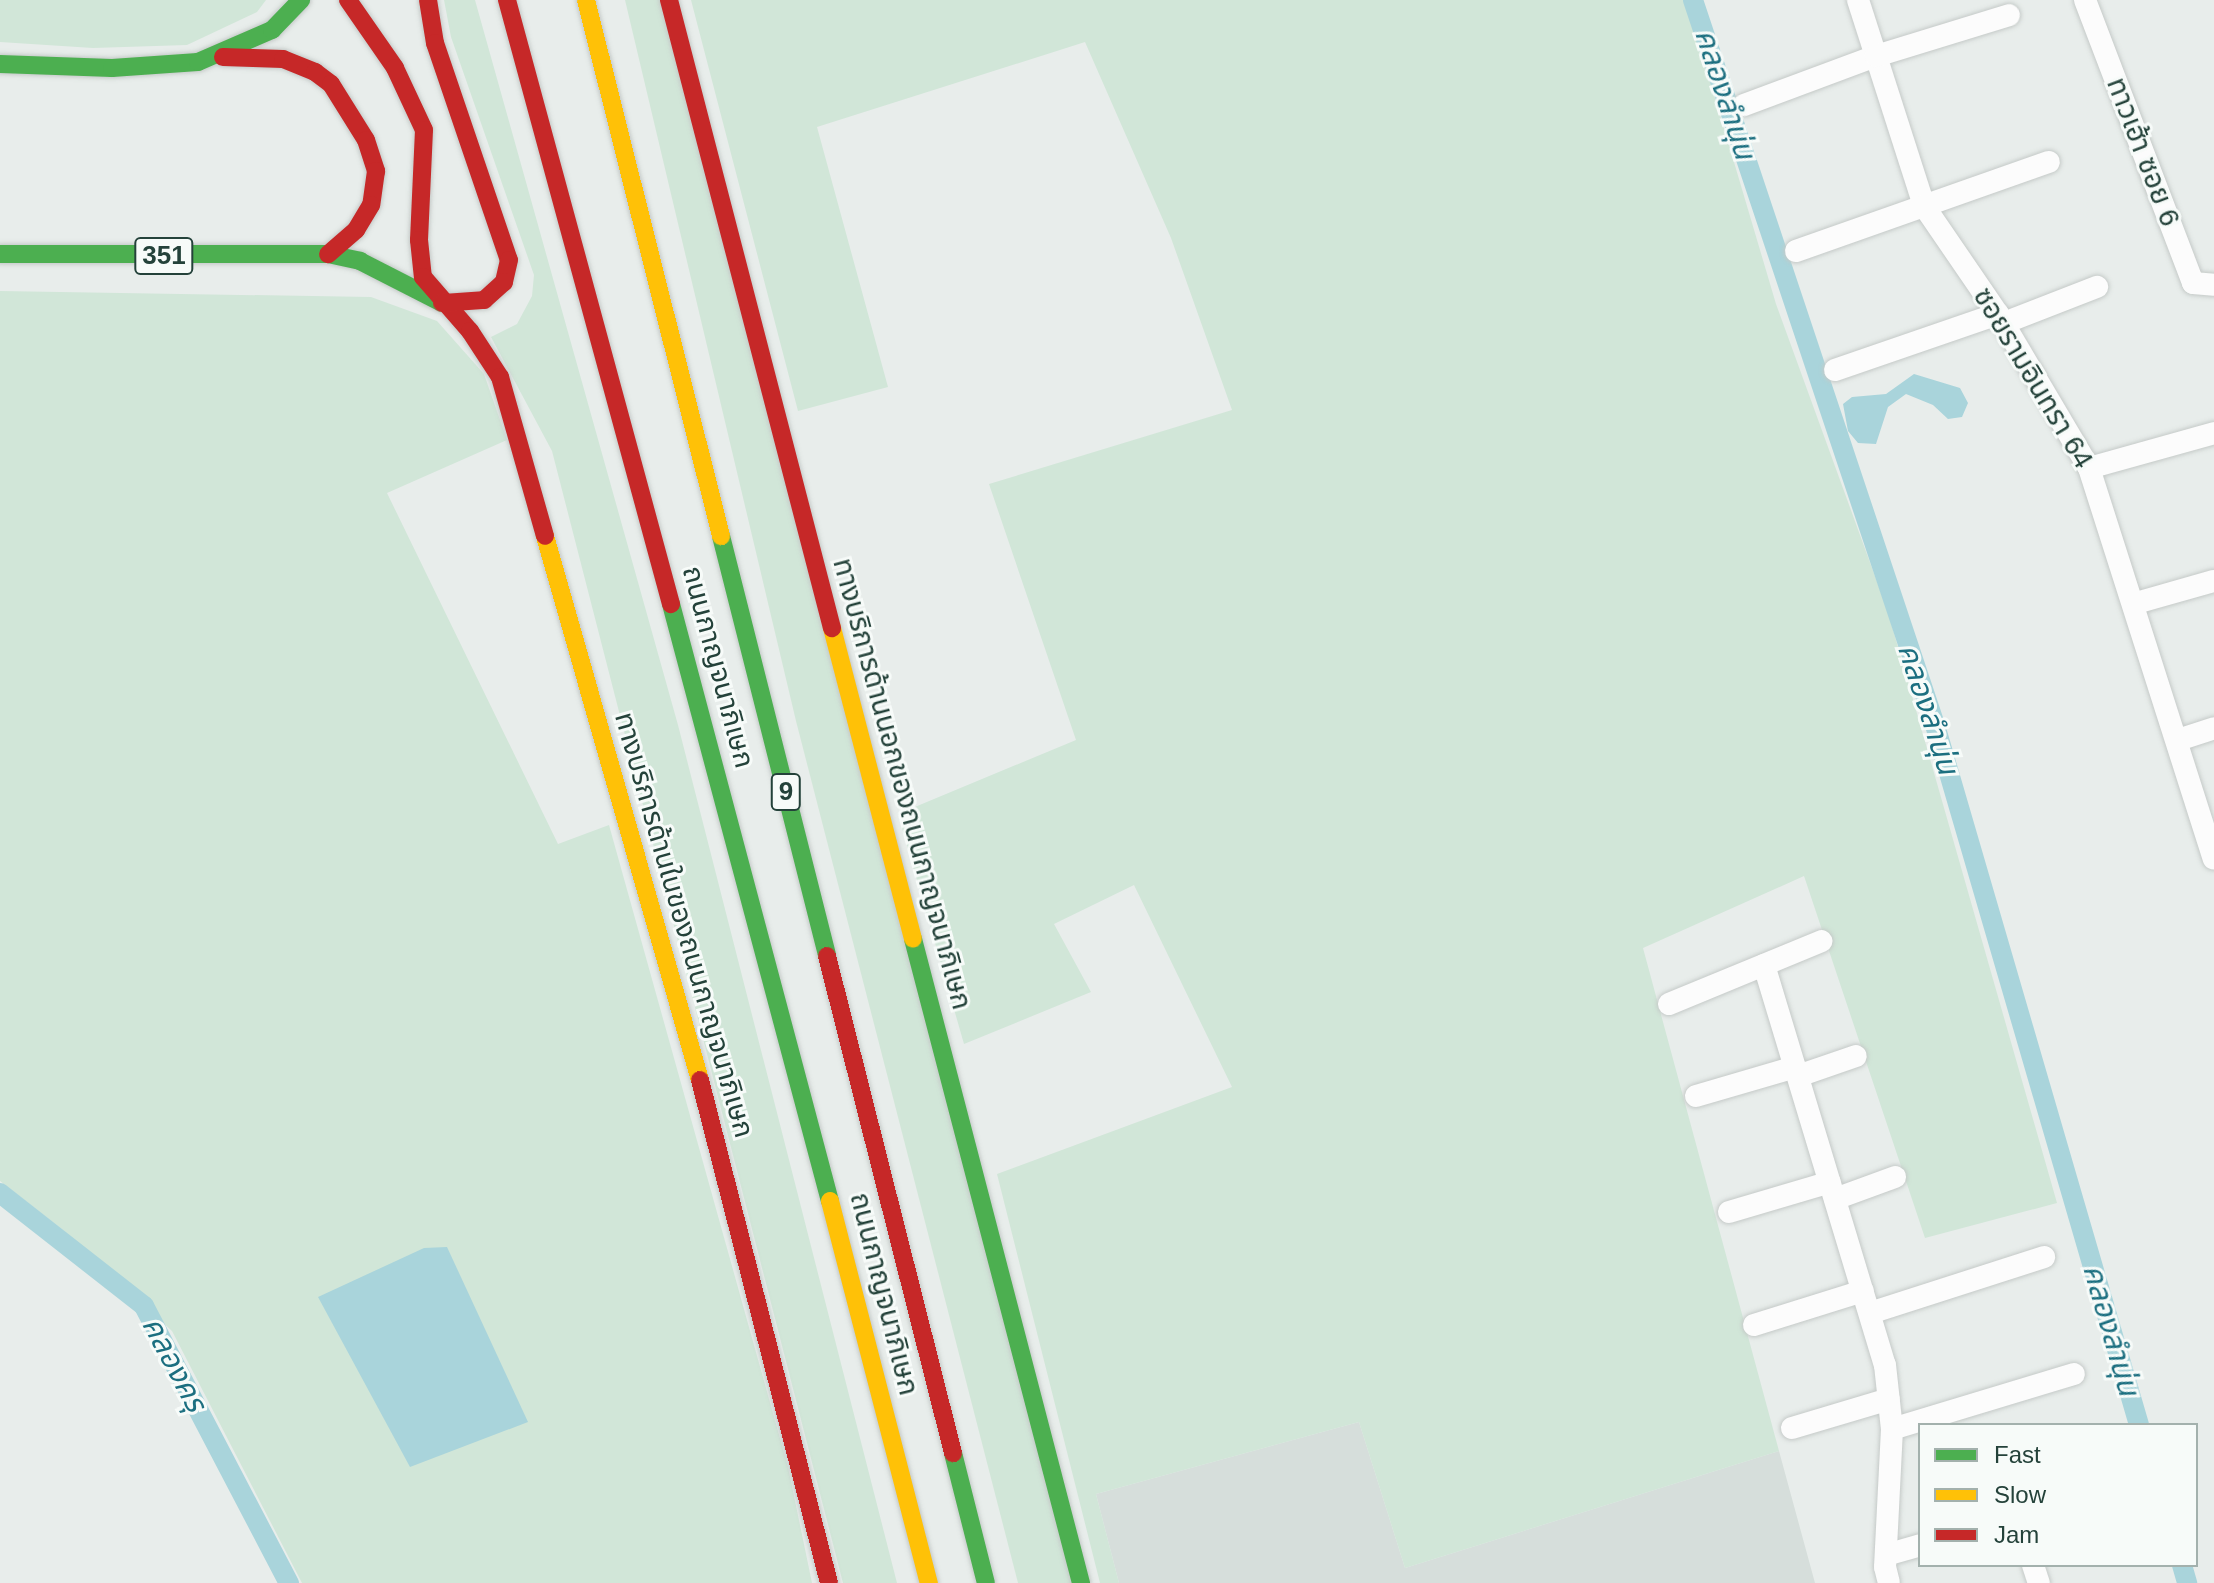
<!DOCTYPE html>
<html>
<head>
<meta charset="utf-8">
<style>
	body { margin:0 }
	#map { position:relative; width:2214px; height:1583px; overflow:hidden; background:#e8edeb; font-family:Arial,"Noto Sans Thai",sans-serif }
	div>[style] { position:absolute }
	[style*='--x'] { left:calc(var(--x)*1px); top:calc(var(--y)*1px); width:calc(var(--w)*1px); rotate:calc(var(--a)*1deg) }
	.built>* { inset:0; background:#d6dedb }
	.green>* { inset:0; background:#d1e6d8 }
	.water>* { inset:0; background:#a9d4db }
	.canal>* { height:20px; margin:-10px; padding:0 10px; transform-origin:10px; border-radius:10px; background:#a9d4db }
	.roads { filter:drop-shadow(0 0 2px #c5cac8) drop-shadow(0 0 2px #c5cac8) }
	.street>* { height:22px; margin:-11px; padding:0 11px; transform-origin:11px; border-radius:11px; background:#fcfcfc }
	.fast>* { height:18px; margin:-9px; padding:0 9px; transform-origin:9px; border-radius:9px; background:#4caf50 }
	.slow>* { height:18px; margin:-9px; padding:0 9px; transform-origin:9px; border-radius:9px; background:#ffc107 }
	.jam>* { height:18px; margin:-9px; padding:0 9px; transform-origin:9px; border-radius:9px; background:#c62828 }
	span { translate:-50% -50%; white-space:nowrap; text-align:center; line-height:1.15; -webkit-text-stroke:6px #f7fbf9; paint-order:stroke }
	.shield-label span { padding:2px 6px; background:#f7fbf9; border:2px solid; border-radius:6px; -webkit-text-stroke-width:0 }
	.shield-label { font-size:26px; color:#24423a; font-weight:700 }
	.street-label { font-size:28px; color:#24423a }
	.water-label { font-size:30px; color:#1c6f80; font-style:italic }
	.legend { position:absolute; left:1918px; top:1423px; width:280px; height:144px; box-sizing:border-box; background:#f7fbf9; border:2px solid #a3b1ad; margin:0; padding:10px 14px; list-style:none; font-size:24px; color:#24423a }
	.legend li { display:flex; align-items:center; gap:16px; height:40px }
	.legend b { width:40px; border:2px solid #a3b1ad }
</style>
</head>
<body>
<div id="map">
	<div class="built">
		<div style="clip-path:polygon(1359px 1422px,1405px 1568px,1779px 1451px,1815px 1583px,1119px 1583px,1096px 1494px)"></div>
	</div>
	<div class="green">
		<div style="clip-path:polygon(0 0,266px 0,257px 12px,187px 45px,93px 48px,0 42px)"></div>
		<div style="clip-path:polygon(444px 0,475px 0,678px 725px,897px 1583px,843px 1583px,552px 451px,491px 337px,517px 324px,532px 296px,534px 275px,451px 37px)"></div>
		<div style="clip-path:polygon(625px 0,663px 0,1072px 1583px,1018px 1583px,796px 721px)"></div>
		<div style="clip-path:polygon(691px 0,1686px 0,1776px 304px,1888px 612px,2057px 1203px,1925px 1238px,1804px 876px,1643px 948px,1779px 1451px,1405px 1568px,1359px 1422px,1096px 1494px,1119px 1583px,1100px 1583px,997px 1174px,1232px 1087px,1134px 885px,1054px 924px,1091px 992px,964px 1044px,898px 814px,1076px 740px,989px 484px,1232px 410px,1171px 238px,1085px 42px,817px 127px,888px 387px,798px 411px)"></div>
		<div style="clip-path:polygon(0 291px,371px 297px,437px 321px,484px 374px,507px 440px,387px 493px,558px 844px,609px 825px,788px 1467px,812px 1583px,302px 1583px,172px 1331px,63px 1230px,0 1181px)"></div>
	</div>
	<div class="water">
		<div style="clip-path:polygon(1914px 374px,1960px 388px,1968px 403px,1962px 417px,1948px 419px,1933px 405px,1906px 394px,1888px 407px,1876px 444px,1858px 443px,1848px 431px,1843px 404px,1852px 397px,1886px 394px)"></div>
		<div style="clip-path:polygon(447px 1247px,528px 1422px,410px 1467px,318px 1297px,424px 1248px)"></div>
	</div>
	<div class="canal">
		<div style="--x:1693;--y:0;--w:764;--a:71.54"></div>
		<div style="--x:1935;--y:725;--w:729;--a:73.75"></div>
		<div style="--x:0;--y:1193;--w:183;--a:38.1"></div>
		<div style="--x:144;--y:1306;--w:313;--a:62.4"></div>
		<div style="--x:2182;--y:1565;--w:19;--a:74"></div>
	</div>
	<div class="roads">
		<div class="street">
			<div style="--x:1858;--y:0;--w:216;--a:72.2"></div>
			<div style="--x:1924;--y:206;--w:131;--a:55.6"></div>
			<div style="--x:1998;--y:314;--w:179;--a:59.4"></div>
			<div style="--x:2089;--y:468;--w:410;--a:72.3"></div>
			<div style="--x:2085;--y:0;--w:303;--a:69.1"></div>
			<div style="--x:2193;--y:283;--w:21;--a:5"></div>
			<div style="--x:1744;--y:105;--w:141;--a:-20.4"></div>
			<div style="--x:1876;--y:56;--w:139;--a:-17.1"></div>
			<div style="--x:1796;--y:251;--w:268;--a:-19.4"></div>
			<div style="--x:2004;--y:323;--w:100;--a:-21.2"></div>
			<div style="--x:1835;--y:370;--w:172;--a:-19"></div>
			<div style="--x:2089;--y:468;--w:130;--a:-15.6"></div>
			<div style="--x:2136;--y:603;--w:81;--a:-15.8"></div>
			<div style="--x:2178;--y:740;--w:38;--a:-18"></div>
			<div style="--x:1764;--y:965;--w:418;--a:73.2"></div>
			<div style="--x:1885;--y:1365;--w:64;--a:83.8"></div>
			<div style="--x:1892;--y:1429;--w:138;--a:92.9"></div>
			<div style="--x:1885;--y:1567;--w:16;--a:76"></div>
			<div style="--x:1669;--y:1004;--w:165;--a:-22.4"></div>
			<div style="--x:1798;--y:1076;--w:61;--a:-19"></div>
			<div style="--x:1696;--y:1096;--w:103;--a:-16.3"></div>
			<div style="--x:1835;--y:1199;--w:64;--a:-20.1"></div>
			<div style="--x:1729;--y:1212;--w:105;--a:-16.5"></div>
			<div style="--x:1870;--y:1313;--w:183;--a:-17.8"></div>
			<div style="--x:1754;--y:1325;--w:114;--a:-17.3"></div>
			<div style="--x:1792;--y:1428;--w:101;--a:-16.6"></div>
			<div style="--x:1892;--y:1429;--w:190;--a:-16.8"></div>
			<div style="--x:1886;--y:1555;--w:35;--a:-16"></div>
			<div style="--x:2033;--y:1565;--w:19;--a:72"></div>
		</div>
		<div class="fast">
			<div style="--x:0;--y:64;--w:112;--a:2"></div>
			<div style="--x:112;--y:68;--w:86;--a:-4"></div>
			<div style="--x:198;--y:62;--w:81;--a:-23.4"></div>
			<div style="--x:272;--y:30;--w:42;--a:-46"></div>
			<div style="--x:0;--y:254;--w:328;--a:0"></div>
			<div style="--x:328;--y:254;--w:33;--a:12"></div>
			<div style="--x:360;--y:261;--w:92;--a:27.1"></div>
			<div style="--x:721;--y:536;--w:433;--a:75.8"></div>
			<div style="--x:671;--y:604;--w:618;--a:75.09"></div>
			<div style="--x:913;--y:939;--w:666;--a:75.38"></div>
			<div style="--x:953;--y:1453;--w:134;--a:75.8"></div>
		</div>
		<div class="slow">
			<div style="--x:586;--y:0;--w:553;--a:75.86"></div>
			<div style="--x:545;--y:536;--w:566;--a:74.1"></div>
			<div style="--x:832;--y:628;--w:321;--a:75.4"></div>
			<div style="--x:830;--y:1201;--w:395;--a:75.5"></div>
		</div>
		<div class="jam">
			<div style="--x:348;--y:0;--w:83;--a:55.3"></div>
			<div style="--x:395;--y:68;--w:68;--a:64.9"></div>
			<div style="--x:424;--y:130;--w:110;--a:92.6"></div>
			<div style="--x:419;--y:240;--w:37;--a:84"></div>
			<div style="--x:423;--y:277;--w:72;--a:49"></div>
			<div style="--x:470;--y:331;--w:55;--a:56.9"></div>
			<div style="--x:500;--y:377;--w:165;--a:74.2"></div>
			<div style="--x:428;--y:0;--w:44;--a:80.8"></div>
			<div style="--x:435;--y:43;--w:229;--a:71.2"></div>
			<div style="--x:509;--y:260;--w:23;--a:103"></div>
			<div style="--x:504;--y:282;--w:27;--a:138"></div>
			<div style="--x:484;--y:300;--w:42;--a:175.9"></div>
			<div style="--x:507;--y:0;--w:626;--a:74.81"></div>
			<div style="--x:669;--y:0;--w:649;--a:75.45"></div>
			<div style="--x:223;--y:57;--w:60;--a:1.9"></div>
			<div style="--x:283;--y:59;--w:35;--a:22"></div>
			<div style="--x:315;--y:72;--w:20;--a:37"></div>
			<div style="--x:331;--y:84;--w:66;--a:58"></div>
			<div style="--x:366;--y:140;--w:33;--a:72"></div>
			<div style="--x:376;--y:171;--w:34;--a:98"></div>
			<div style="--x:371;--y:205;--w:29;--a:121"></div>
			<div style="--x:356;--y:230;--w:37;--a:139"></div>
			<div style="--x:827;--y:956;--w:513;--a:75.77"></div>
			<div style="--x:700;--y:1080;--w:519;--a:75.62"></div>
		</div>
	</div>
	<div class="shield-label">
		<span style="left:164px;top:256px">351</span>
		<span style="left:786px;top:792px">9</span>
	</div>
	<div class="street-label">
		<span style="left:2143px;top:152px;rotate:69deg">ทาวเฮ้า ซอย 6</span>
		<span style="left:2033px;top:378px;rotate:59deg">ซอยรามอินทรา 64</span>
		<span style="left:718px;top:667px;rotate:75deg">ถนนกาญจนาภิเษก</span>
		<span style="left:902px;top:784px;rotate:75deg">ทางบริการด้านนอกของถนนกาญจนาภิเษก</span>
		<span style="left:684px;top:925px;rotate:74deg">ทางบริการด้านในของถนนกาญจนาภิเษก</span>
		<span style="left:884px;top:1294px;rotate:76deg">ถนนกาญจนาภิเษก</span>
	</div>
	<div class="water-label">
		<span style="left:1725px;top:94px;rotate:72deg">คลองลำนุ่น</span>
		<span style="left:1928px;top:709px;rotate:72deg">คลองลำนุ่น</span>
		<span style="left:2111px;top:1330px;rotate:74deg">คลองลำนุ่น</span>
		<span style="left:174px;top:1364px;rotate:62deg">คลองครุ</span>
	</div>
	<ul class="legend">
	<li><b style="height:10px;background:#4caf50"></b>Fast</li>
	<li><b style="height:10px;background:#ffc107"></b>Slow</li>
	<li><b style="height:10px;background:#c62828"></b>Jam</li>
	</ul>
</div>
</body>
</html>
